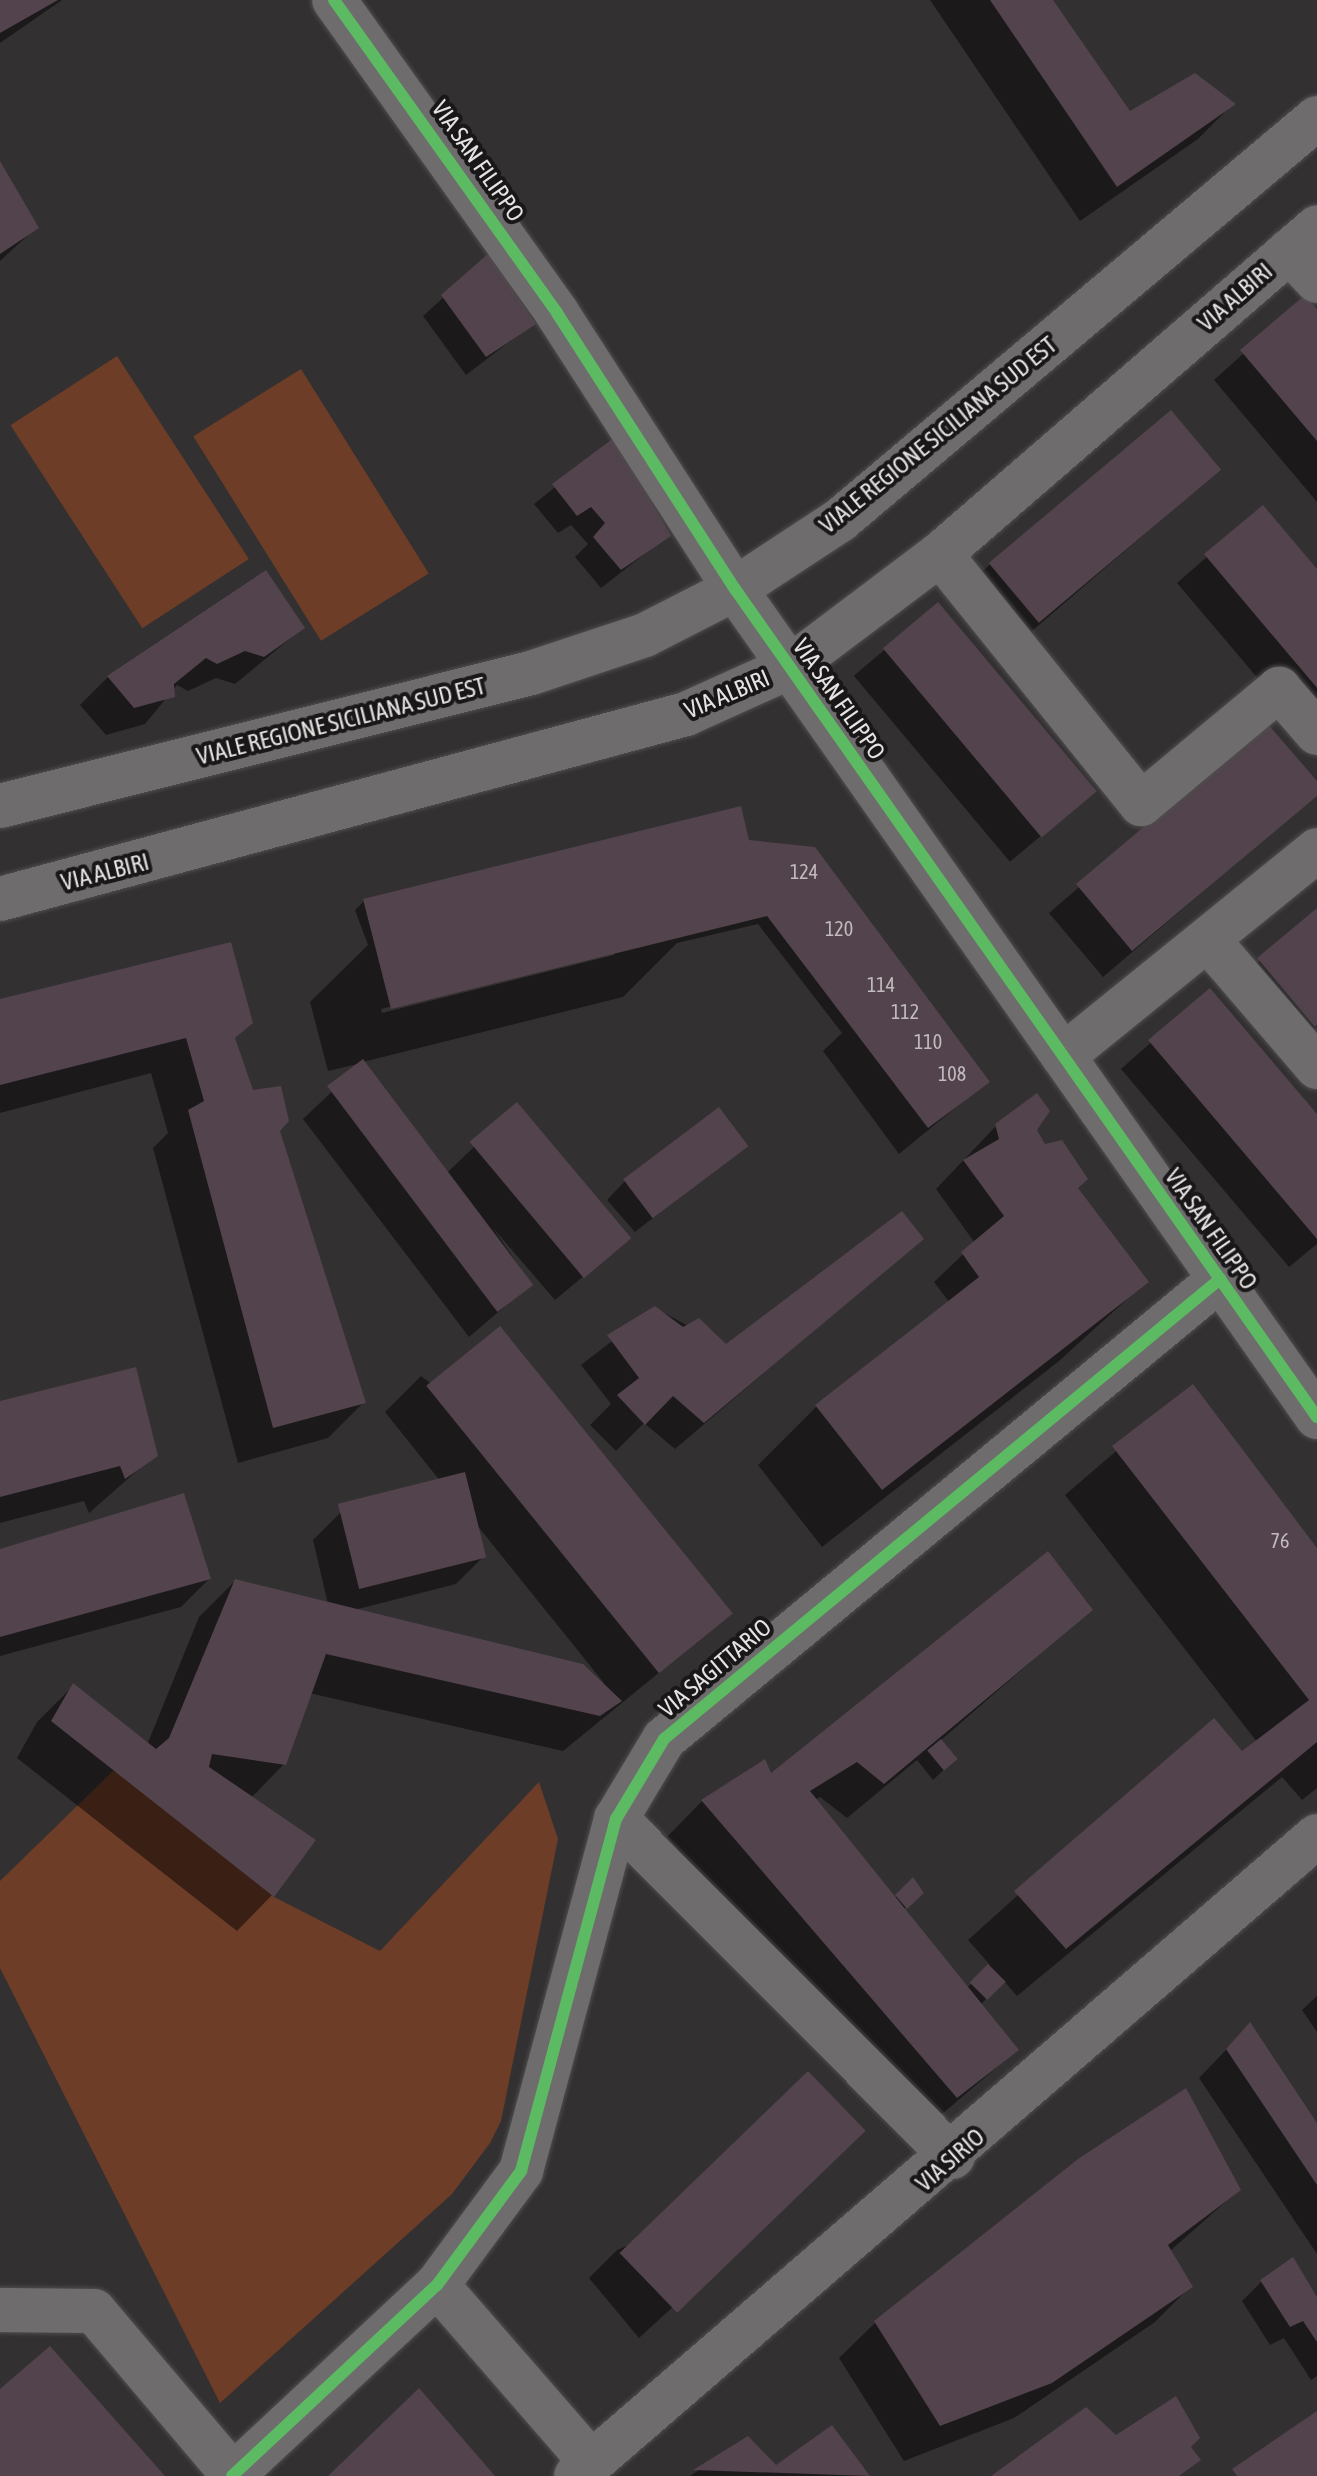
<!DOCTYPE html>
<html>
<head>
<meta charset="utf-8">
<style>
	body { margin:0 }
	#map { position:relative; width:1317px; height:2476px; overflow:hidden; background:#333031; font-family:"Asap Condensed",sans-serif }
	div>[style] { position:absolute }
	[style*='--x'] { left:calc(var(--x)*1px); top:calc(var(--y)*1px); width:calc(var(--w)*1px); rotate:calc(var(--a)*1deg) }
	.green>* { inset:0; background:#6d3d27; transform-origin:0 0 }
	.shadow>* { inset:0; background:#0007; transform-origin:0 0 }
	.building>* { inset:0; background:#52434c; transform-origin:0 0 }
	.roads { filter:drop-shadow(0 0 2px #4f4d4e) drop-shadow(0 0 2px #4f4d4e) }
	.minor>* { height:44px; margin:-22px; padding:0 22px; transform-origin:22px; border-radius:22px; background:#6e6c6c }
	.cycleway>* { height:12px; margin:-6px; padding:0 6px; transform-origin:6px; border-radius:6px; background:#5cba63 }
	span { translate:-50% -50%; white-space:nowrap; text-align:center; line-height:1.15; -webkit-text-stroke:8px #1a1718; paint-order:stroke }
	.number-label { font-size:20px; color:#c1bbbd }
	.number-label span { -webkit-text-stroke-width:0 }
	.street-label { font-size:24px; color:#e6e3e3 }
</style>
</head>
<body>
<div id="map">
	<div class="green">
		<div style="left:117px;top:356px;width:242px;height:127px;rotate:57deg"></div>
		<div style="left:301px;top:369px;width:241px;height:127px;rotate:58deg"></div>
		<div style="clip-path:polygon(114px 1770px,274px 1897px,380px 1951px,539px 1782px,558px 1839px,501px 2121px,490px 2143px,452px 2194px,220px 2403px,0 1968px,0 1881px)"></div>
	</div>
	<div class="shadow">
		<div style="clip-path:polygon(0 0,62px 0,0 43px)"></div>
		<div style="clip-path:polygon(930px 0,1050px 0,1130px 114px,1233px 104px,1198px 139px,1080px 221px)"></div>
		<div style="clip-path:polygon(0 165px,37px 227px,0 261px)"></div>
		<div style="clip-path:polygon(489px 256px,534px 323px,466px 375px,423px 316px)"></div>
		<div style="clip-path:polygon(1305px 298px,1317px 312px,1317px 502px,1214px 380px)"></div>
		<div style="clip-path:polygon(614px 440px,669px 535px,601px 588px,575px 557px,588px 544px,571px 525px,558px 533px,534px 504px)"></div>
		<div style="clip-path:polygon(1219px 470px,1011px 649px,962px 592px,990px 564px)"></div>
		<div style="clip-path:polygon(1263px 508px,1317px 572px,1317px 748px,1177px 583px)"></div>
		<div style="clip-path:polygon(266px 572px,303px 628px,235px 684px,216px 678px,188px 691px,177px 685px,145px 724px,106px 735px,80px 705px,108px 677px)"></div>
		<div style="left:938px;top:605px;width:243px;height:110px;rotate:50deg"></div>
		<div style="clip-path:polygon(1267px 725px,1317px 785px,1317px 794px,1103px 977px,1049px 913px)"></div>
		<div style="clip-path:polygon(evenodd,747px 842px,987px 1082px,899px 1154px,823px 1051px,842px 1033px,758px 924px,677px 943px,623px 997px,363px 1062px,447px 1173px,517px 1105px,629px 1238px,555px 1300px,493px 1228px,531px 1284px,469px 1337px,303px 1119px,362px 1063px,328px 1071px,310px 1002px,368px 945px,355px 910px,364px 901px,747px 842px,614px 951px,614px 955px,382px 1013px,381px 1009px,614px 951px)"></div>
		<div style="clip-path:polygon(1317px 910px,1317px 1026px,1286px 1053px,1230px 988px)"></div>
		<div style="clip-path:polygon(1209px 991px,1317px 1117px,1317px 1244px,1289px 1267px,1121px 1069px)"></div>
		<div style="clip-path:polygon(0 1001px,251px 1023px,233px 1040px,251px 1093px,278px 1130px,364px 1402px,328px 1438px,238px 1463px,153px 1148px,168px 1133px,151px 1073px,0 1113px)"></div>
		<div style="clip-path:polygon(996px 1126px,1034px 1130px,1146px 1282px,1059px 1361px,822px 1547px,758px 1465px,816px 1407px,950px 1303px,934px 1282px,975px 1243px,936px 1189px)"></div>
		<div style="clip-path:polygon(745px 1146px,635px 1232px,607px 1200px,625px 1181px)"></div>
		<div style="clip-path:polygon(921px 1239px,675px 1449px,644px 1423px,616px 1451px,590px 1425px,611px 1404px,581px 1365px,655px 1308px,726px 1346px)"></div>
		<div style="clip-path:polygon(evenodd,421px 1376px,731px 1614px,563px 1751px,309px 1693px,284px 1764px,251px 1798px,272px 1895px,237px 1931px,17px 1758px,37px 1722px,73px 1686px,147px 1745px,199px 1617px,235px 1581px,328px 1604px,313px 1540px,341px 1512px,441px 1482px,385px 1412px,421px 1376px,476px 1524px,604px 1683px,602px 1685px,354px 1610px,456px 1584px,484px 1556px,476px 1524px)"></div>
		<div style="clip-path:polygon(1192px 1386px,1317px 1552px,1317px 1788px,1302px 1800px,1282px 1777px,1017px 1996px,1004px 1981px,980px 2005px,1017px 2050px,921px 2132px,667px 1837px,702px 1801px,771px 1776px,1090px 1610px,940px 1741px,955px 1759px,933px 1780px,917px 1760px,847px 1818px,820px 1797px,814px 1800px,894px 1899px,913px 1880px,921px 1893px,903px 1910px,967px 1988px,990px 1965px,968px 1940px,1213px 1720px,1242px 1753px,1257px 1742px,1065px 1495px)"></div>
		<div style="clip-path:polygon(0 1403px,155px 1455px,89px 1513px,84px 1501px,0 1523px)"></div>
		<div style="clip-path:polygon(0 1551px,209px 1579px,181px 1607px,0 1656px)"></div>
		<div style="clip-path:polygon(1317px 1996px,1317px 2032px,1302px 2010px)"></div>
		<div style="clip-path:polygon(1250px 2025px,1317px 2126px,1317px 2254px,1199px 2078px)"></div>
		<div style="clip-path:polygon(835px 2158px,639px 2338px,589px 2278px,617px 2250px)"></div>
		<div style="clip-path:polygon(1239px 2190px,1170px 2251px,1191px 2286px,1155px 2322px,1014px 2418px,904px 2461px,839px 2358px,875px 2323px)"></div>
		<div style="clip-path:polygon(1261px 2282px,1317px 2300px,1317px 2376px,1311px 2380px,1284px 2338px,1270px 2345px,1242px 2301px)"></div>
		<div style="clip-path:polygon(831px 2428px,868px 2476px,690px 2476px,747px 2438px,776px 2468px)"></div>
	</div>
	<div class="building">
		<div style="clip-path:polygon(0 0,58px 0,0 33px)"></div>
		<div style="clip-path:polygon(990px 0,1053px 0,1130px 111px,1195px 73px,1236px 104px,1117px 187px)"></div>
		<div style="clip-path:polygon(0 161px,39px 228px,0 254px)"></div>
		<div style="clip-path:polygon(489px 253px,536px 324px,486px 357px,441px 295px)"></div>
		<div style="clip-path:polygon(1305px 295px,1317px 309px,1317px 441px,1240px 350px)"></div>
		<div style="left:1171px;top:410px;width:78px;height:238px;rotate:50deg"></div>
		<div style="clip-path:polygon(615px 437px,671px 536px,621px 570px,593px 537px,605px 523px,591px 507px,577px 516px,552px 484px)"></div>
		<div style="clip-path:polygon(1263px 505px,1317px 569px,1317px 688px,1204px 554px)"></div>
		<div style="clip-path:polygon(266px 570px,305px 628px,264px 657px,245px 651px,217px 664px,206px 658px,174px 684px,175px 697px,134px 708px,107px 676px)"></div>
		<div style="left:938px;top:602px;width:247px;height:72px;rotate:50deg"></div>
		<div style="clip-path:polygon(1267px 723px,1317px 781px,1317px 796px,1132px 951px,1076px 884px)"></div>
		<div style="clip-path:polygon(741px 806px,749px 840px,815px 847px,990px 1082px,928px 1128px,767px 916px,391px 1009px,363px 899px)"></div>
		<div style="clip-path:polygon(1317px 908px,1317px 1025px,1315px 1027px,1257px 958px)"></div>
		<div style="clip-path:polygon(231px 942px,253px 1023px,235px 1038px,253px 1090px,281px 1086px,289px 1121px,280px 1131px,366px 1403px,273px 1428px,188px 1110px,204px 1101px,186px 1038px,0 1085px,0 999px)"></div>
		<div style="clip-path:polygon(1210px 988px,1317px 1114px,1317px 1239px,1148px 1040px)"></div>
		<div style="left:363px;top:1059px;width:283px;height:45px;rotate:53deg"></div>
		<div style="clip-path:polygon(1037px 1093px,1050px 1111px,1037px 1130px,1045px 1144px,1062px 1140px,1088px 1179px,1078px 1188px,1149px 1282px,882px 1490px,815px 1405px,979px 1277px,961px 1252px,1004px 1216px,963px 1160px,999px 1139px,995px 1124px)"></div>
		<div style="left:517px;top:1102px;width:178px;height:62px;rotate:50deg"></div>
		<div style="left:719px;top:1107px;width:49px;height:120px;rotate:53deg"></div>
		<div style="clip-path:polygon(902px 1211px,924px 1239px,704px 1423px,673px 1396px,645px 1425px,617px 1395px,639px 1378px,607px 1335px,655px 1306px,683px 1327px,699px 1318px,726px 1344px)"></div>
		<div style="left:500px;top:1326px;width:370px;height:95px;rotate:51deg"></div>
		<div style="clip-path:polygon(136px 1367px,158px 1456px,125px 1479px,120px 1466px,0 1497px,0 1401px)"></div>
		<div style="clip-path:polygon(1193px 1384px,1317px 1548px,1317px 1742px,1066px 1949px,1014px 1891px,1214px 1718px,1242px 1751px,1309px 1700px,1112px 1446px)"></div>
		<div style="left:465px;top:1472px;width:88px;height:131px;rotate:76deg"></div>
		<div style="clip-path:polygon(184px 1493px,211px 1579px,0 1637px,0 1549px)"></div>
		<div style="clip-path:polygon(1048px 1551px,1093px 1610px,884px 1784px,857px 1762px,810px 1791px,1019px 2050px,957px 2098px,701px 1800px,765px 1759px,771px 1773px)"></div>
		<div style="clip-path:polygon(235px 1579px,583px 1664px,622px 1701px,600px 1716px,326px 1654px,286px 1765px,212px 1754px,209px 1767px,316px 1840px,274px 1897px,51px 1721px,73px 1683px,156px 1749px,169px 1738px)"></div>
		<div style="left:941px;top:1739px;width:26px;height:18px;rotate:50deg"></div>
		<div style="clip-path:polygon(913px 1877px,924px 1893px,907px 1909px,895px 1895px)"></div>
		<div style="left:988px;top:1964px;width:25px;height:26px;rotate:45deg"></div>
		<div style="clip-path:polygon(1250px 2022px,1317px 2123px,1317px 2185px,1226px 2049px)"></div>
		<div style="left:808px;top:2071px;width:83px;height:262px;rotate:46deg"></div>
		<div style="clip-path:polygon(1186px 2088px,1241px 2190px,1168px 2245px,1193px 2287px,1052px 2383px,940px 2426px,874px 2321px,1078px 2159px)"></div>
		<div style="clip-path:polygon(1293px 2257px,1317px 2297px,1317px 2342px,1303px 2321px,1290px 2327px,1260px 2280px)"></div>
		<div style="clip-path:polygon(50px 2346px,165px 2476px,0 2476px,0 2389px)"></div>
		<div style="clip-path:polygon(419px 2388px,495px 2476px,328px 2476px)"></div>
		<div style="clip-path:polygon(1176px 2396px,1200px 2438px,1191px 2447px,1201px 2460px,1179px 2476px,991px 2476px,1086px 2407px,1116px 2435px)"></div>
		<div style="clip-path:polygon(1317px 2411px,1317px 2476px,1237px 2476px,1232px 2469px)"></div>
		<div style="clip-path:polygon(832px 2425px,870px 2476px,693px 2470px,748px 2436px,776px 2465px)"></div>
	</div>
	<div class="roads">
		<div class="minor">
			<div style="--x:334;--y:0;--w:384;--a:54.5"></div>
			<div style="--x:557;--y:313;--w:328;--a:57.2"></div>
			<div style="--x:735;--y:589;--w:1012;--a:54.9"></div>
			<div style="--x:1289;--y:251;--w:41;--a:47"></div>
			<div style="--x:940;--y:554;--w:321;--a:51.2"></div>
			<div style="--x:1141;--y:804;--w:180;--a:-39.8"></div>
			<div style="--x:1279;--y:689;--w:58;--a:49.2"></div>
			<div style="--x:0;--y:806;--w:547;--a:-14.06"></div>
			<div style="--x:531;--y:673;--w:120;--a:-18.4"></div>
			<div style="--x:645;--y:635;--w:101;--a:-27.1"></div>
			<div style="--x:735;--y:589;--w:126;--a:-33.3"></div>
			<div style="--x:840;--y:520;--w:624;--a:-40.12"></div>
			<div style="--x:0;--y:899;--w:711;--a:-15.09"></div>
			<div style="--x:686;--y:714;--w:114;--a:-24.3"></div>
			<div style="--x:790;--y:667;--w:188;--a:-37"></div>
			<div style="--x:940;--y:554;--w:499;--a:-40.9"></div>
			<div style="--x:1209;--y:941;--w:166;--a:49.4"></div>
			<div style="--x:1063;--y:1056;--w:327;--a:-39"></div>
			<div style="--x:616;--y:1819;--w:477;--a:45.1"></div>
			<div style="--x:437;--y:2285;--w:235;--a:49"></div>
			<div style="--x:0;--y:2310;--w:94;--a:0.6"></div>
			<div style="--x:94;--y:2311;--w:215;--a:49.7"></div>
			<div style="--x:232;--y:2476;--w:280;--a:-43"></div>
			<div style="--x:437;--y:2285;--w:142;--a:-53.6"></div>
			<div style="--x:521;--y:2171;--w:365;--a:-74.9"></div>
			<div style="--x:616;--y:1819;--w:93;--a:-59"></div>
			<div style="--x:664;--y:1739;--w:722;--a:-39.6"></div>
			<div style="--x:576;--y:2476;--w:979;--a:-40.82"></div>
		</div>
	</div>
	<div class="cycleway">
		<div style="--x:334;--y:0;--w:384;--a:54.5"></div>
		<div style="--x:557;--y:313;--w:328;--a:57.2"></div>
		<div style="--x:735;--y:589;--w:1012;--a:54.9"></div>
		<div style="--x:232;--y:2476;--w:280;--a:-43"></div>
		<div style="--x:437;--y:2285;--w:142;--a:-53.6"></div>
		<div style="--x:521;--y:2171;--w:365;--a:-74.9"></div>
		<div style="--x:616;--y:1819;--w:93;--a:-59"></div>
		<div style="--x:664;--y:1739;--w:722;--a:-39.6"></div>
	</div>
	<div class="number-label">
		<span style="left:804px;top:871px">124</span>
		<span style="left:839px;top:928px">120</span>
		<span style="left:881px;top:984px">114</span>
		<span style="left:905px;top:1011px">112</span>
		<span style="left:928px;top:1041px">110</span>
		<span style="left:952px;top:1073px">108</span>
		<span style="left:1280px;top:1540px">76</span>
	</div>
	<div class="street-label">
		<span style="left:478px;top:161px;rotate:55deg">VIA SAN FILIPPO</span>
		<span style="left:1235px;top:297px;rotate:-41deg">VIA ALBIRI</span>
		<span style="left:938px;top:435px;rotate:-39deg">VIALE REGIONE SICILIANA SUD EST</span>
		<span style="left:727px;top:694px;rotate:-23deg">VIA ALBIRI</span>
		<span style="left:839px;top:699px;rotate:55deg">VIA SAN FILIPPO</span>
		<span style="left:341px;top:721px;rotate:-14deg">VIALE REGIONE SICILIANA SUD EST</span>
		<span style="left:105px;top:872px;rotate:-14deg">VIA ALBIRI</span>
		<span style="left:1211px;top:1229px;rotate:55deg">VIA SAN FILIPPO</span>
		<span style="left:715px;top:1668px;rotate:-40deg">VIA SAGITTARIO</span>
		<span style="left:950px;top:2160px;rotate:-41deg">VIA SIRIO</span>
	</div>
</div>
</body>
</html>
